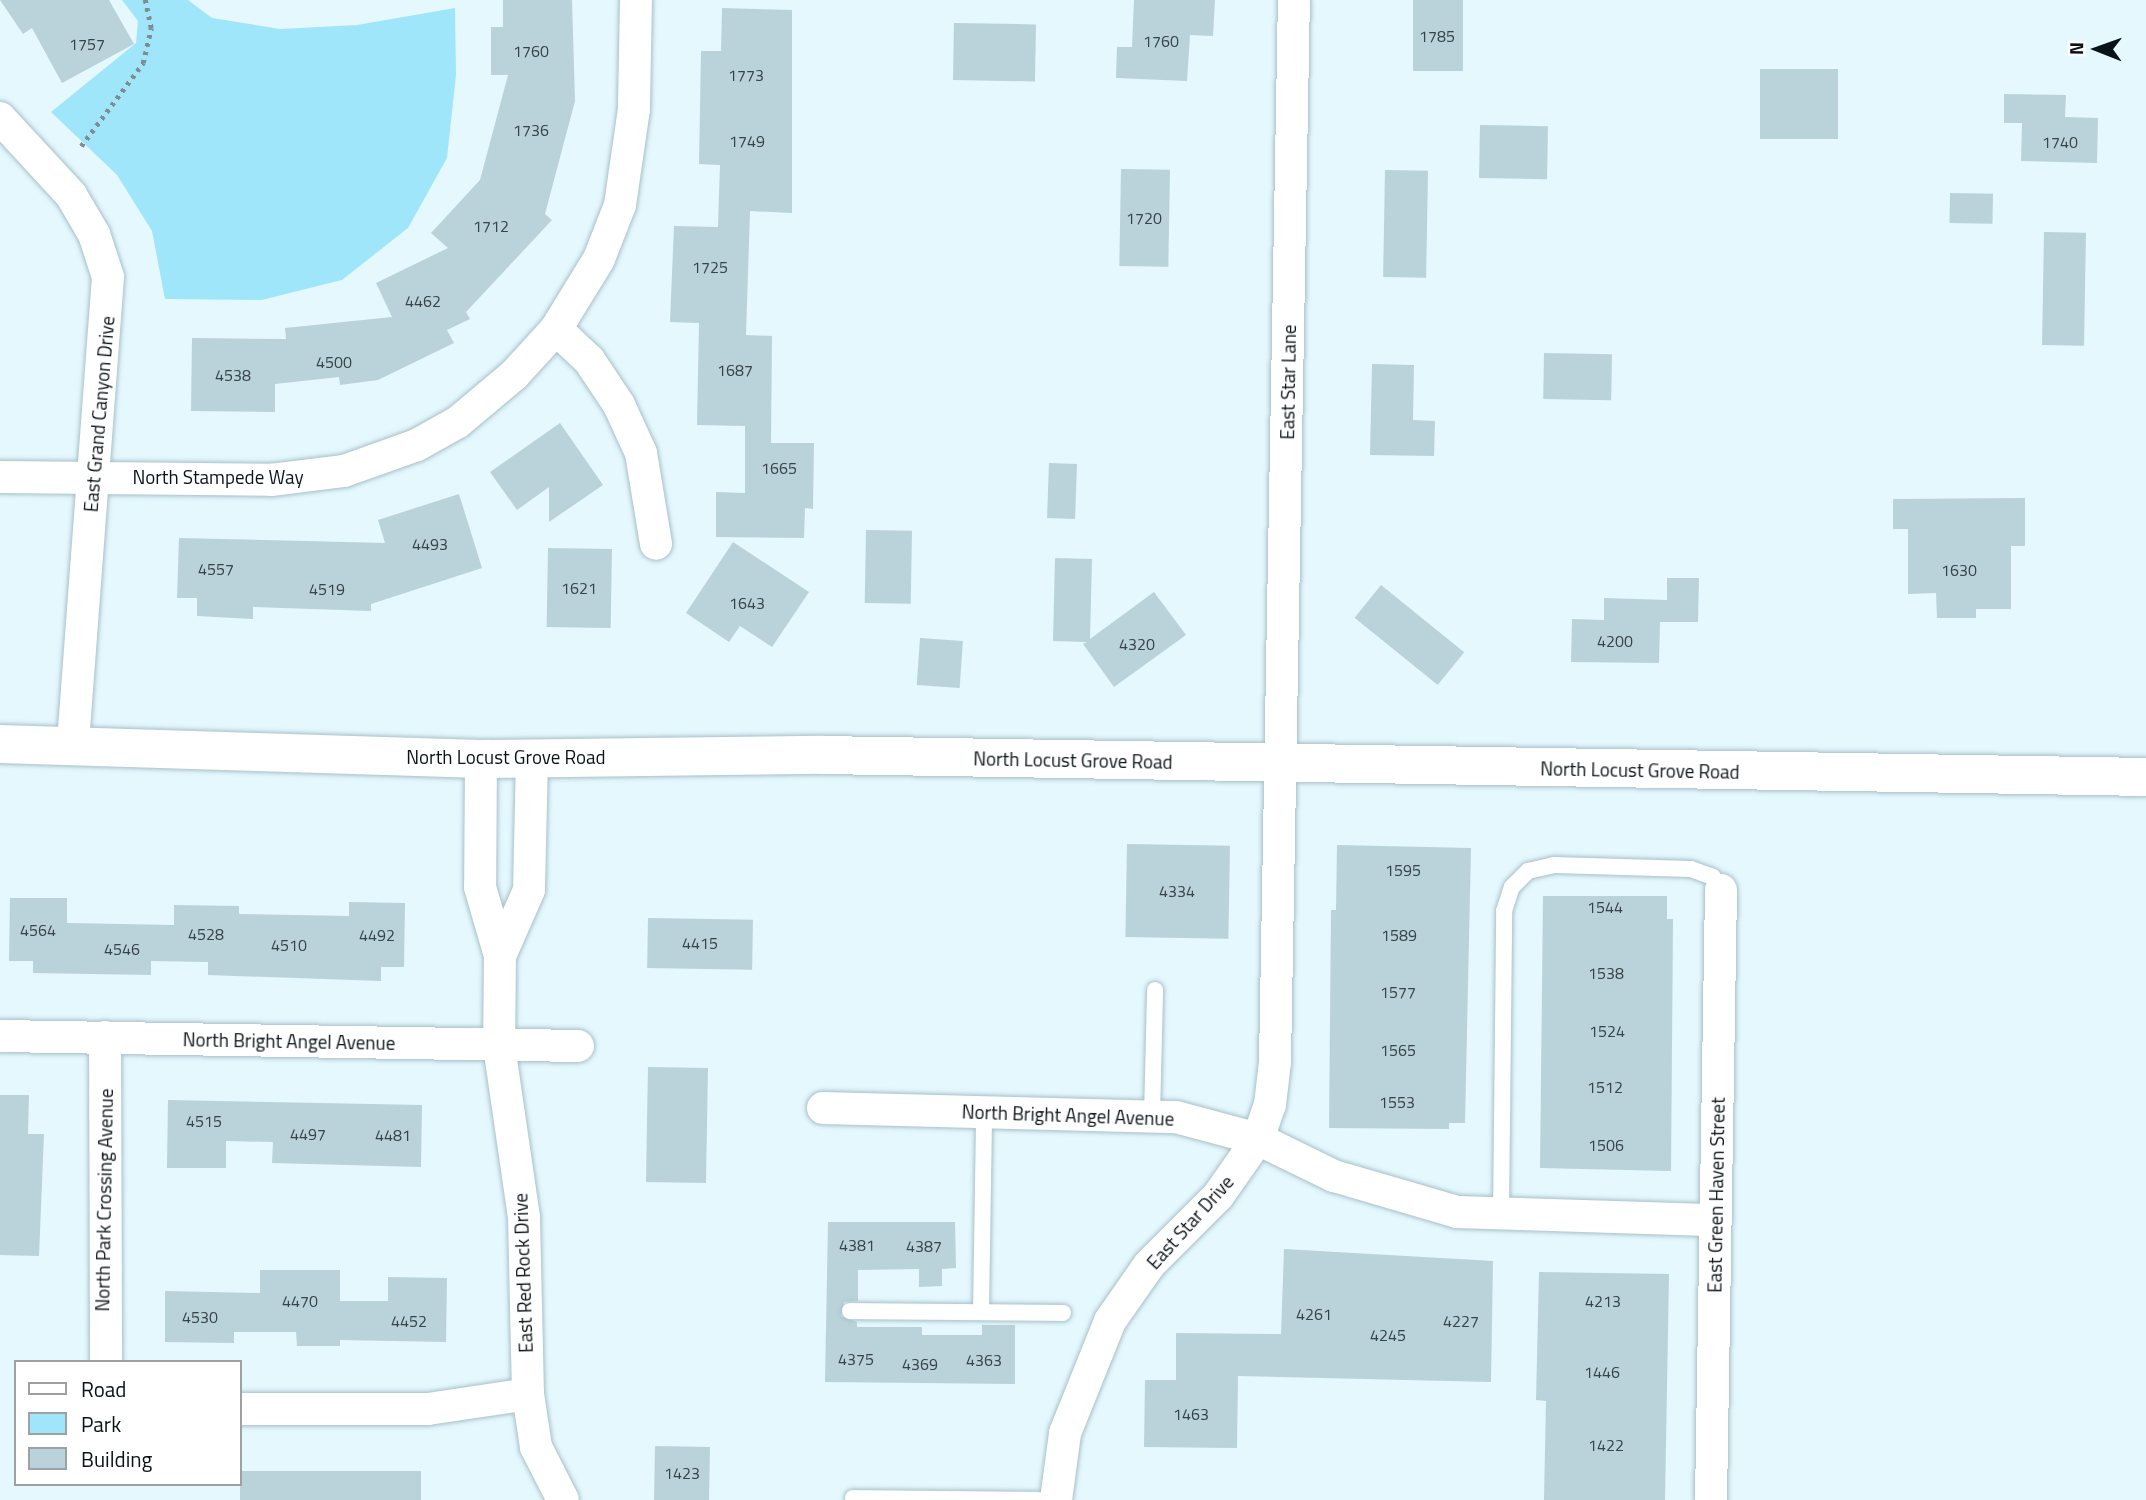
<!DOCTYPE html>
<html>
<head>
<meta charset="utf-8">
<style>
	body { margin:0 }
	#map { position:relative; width:2146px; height:1500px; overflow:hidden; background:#e4f8fe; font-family:"Titillium Web",sans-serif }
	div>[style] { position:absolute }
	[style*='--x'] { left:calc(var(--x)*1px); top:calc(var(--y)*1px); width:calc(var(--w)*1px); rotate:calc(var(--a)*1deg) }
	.green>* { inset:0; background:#a0e6fb }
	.building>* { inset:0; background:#bad2da; transform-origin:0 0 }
	.path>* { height:4.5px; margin-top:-2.25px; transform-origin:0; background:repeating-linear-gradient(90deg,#7e8d92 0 3.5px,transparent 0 8.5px) }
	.roads { filter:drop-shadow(0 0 2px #a8c0c8) drop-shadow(0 0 2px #a8c0c8) }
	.lane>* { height:16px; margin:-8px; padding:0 8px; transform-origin:8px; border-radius:8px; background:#fff }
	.street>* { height:32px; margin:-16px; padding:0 16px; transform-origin:16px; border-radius:16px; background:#fff }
	.secondary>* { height:38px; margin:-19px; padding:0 19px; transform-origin:19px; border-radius:19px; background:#fff }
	span { translate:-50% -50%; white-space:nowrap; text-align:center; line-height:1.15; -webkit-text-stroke:5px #fff; paint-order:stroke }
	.number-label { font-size:16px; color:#364347 }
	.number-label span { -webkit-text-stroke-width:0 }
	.street-label { font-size:19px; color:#0a1316 }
	.legend { position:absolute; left:14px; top:1360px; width:228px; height:126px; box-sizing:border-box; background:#fff; border:2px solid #9da1a2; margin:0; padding:9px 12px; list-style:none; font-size:21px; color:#0a1316 }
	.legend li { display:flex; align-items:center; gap:14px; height:35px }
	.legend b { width:35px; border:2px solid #9da1a2 }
	.north { position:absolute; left:2062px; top:14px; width:70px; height:70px; -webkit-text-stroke:5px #fff; paint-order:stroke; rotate:271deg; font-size:19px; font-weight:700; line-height:28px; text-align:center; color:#0a1316 }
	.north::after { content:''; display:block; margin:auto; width:24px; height:32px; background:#0a1316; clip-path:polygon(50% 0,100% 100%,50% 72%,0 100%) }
</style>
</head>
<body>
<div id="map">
	<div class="green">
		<div style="clip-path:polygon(122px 0,188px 0,212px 18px,280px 29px,357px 25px,455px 8px,456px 75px,447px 158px,408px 228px,342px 280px,262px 300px,165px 299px,152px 231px,117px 175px,51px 112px,136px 43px,138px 21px)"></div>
	</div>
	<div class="building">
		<div style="clip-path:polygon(0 0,109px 0,134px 44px,62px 83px,32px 28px,23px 34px)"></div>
		<div style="clip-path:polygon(503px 0,572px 0,575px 101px,545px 214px,552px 220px,466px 312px,470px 319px,447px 330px,454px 343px,378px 380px,340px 385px,339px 377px,275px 384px,275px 412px,191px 411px,192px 338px,286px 339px,285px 328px,392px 317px,376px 283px,448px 248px,431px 233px,480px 180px,508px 75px,491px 75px,491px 27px,503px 27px)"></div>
		<div style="clip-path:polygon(1134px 0,1215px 0,1213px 36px,1190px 35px,1187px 81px,1116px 78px,1117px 47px,1132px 47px)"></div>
		<div style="left:1413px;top:0;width:50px;height:71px"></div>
		<div style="clip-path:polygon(722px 8px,792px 10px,792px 213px,750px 211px,746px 335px,772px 336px,771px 443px,814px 443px,813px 509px,805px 508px,804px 538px,716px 537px,716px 492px,745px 493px,745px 426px,697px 425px,699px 323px,670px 322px,674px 226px,718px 227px,720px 165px,699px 164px,701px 51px,721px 51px)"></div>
		<div style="left:954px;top:23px;width:82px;height:57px;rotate:1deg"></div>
		<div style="left:1760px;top:69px;width:78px;height:70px"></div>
		<div style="clip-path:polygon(2004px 94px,2066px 95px,2065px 117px,2098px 118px,2097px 163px,2021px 161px,2022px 123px,2004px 123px)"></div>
		<div style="left:1480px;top:125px;width:68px;height:53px;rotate:1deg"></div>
		<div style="left:1121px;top:169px;width:49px;height:97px;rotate:1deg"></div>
		<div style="left:1385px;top:170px;width:43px;height:107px;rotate:1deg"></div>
		<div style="left:1950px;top:193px;width:43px;height:30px;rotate:1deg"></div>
		<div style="left:2044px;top:232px;width:42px;height:113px;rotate:1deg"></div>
		<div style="left:1544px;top:353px;width:68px;height:46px;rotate:1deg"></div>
		<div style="clip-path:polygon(1372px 364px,1414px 365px,1413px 420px,1435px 421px,1434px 456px,1370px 455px)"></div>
		<div style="clip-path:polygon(560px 423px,603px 485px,549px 522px,549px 487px,517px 510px,490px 472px)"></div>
		<div style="left:1049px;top:463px;width:28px;height:55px;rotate:2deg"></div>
		<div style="clip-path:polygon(459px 494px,482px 568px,371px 604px,371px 611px,253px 607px,253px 619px,197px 616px,197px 598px,177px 598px,179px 538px,385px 543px,378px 520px)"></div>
		<div style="clip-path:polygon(2025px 498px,2025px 546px,2011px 546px,2011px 609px,1976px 609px,1976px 618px,1937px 618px,1936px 593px,1908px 594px,1908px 529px,1893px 529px,1893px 499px)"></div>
		<div style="left:866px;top:530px;width:46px;height:73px;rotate:1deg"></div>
		<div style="clip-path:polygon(733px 542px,809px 592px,772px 647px,740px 626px,729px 642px,686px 613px)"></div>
		<div style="left:548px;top:548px;width:64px;height:79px;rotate:1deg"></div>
		<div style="clip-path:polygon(1055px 558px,1092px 559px,1090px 639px,1154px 592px,1186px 635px,1114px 687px,1083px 644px,1087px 642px,1053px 641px)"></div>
		<div style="clip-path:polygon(1667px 578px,1699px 578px,1698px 622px,1660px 622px,1659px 663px,1571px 662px,1572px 619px,1604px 620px,1604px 598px,1667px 600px)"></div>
		<div style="left:1381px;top:585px;width:107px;height:42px;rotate:39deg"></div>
		<div style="left:920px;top:638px;width:43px;height:47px;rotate:4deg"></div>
		<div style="left:1127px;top:844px;width:103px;height:93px;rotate:1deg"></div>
		<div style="clip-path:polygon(1337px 845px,1471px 848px,1465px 1123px,1449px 1123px,1449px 1129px,1329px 1128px,1331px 910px,1336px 910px)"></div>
		<div style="clip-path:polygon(1543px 896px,1667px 896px,1667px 919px,1673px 919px,1671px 1171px,1540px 1168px)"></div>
		<div style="clip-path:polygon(10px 898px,67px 898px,67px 923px,174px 925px,174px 905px,239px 906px,239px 914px,349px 916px,349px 902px,405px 903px,404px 967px,381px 967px,381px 981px,208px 975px,208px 962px,151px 961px,151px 975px,33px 973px,33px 961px,9px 961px)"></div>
		<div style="left:648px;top:918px;width:105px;height:50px;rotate:1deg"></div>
		<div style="left:648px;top:1067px;width:60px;height:115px;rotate:1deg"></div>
		<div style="clip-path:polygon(0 1095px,29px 1095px,28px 1134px,44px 1134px,39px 1256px,0 1255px)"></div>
		<div style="clip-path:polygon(168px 1100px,422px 1105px,421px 1167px,272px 1163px,273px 1142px,226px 1141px,226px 1168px,167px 1168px)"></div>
		<div style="clip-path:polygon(828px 1222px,955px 1222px,956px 1268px,942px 1269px,942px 1286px,919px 1287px,919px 1269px,858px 1270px,858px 1301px,844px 1302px,841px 1316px,857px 1322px,857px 1327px,922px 1327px,922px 1335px,982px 1335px,982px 1325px,1015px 1325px,1015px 1384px,825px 1382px)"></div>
		<div style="clip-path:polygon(1284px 1249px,1493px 1261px,1491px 1382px,1238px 1376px,1237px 1448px,1144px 1447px,1145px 1380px,1176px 1380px,1176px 1333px,1281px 1334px)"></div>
		<div style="clip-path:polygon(260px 1270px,340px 1270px,340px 1301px,388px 1301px,388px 1277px,447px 1278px,446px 1342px,340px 1340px,340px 1346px,297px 1346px,296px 1332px,234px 1332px,234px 1343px,165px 1342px,165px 1291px,260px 1293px)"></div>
		<div style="clip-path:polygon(1539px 1272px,1669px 1274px,1665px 1500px,1544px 1500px,1546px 1401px,1536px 1400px)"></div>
		<div style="left:655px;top:1446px;width:55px;height:54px;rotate:1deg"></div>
		<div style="left:421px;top:1471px;width:29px;height:181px;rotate:90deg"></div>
	</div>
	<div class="path">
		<div style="--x:81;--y:146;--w:104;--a:-53.2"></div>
		<div style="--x:143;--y:63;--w:36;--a:-77"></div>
		<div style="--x:151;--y:28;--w:29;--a:-102"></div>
	</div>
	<div class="roads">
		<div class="lane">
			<div style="--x:1152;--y:1116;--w:126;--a:-88.6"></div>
			<div style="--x:1501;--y:1217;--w:306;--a:-89.4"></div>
			<div style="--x:1504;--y:911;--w:25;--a:-72"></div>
			<div style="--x:1512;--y:887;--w:23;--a:-45"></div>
			<div style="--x:1528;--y:871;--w:27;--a:-13"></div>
			<div style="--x:1554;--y:865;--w:137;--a:1.7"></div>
			<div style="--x:1691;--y:869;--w:23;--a:20"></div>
			<div style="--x:1713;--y:877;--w:15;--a:58"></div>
			<div style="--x:850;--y:1311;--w:213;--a:0.5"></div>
			<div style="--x:981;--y:1312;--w:201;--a:-89.1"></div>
			<div style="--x:853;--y:1498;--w:185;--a:0.6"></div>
		</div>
		<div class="street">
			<div style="--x:636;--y:0;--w:109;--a:91.1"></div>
			<div style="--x:634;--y:109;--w:97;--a:98.3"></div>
			<div style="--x:620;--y:205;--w:58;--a:111.3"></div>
			<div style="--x:599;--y:259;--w:82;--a:121.6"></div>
			<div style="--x:556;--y:329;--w:45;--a:43.2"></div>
			<div style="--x:589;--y:360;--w:54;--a:56.3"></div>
			<div style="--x:619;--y:405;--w:53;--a:65.4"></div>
			<div style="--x:641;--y:453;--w:92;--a:80.6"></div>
			<div style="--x:0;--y:118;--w:105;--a:47.3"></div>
			<div style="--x:71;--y:195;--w:45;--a:59.5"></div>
			<div style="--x:94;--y:234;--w:45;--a:72"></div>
			<div style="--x:108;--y:277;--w:470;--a:94.3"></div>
			<div style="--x:0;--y:477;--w:271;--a:0.6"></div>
			<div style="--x:271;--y:480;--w:74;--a:-7"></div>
			<div style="--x:344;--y:471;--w:77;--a:-19.6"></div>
			<div style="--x:417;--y:445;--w:47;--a:-29.3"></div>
			<div style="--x:458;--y:422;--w:73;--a:-40"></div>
			<div style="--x:514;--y:375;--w:62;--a:-47.6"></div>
			<div style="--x:481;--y:759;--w:128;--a:90.4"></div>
			<div style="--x:480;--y:887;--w:72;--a:73.8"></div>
			<div style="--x:500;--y:956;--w:90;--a:90.6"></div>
			<div style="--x:499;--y:1046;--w:174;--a:81.7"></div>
			<div style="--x:524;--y:1218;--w:176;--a:88.7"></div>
			<div style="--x:528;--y:1394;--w:54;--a:81.4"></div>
			<div style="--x:536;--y:1447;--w:59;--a:63"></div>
			<div style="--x:500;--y:956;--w:72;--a:-66.3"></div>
			<div style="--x:529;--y:890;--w:131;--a:-88.7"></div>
			<div style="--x:0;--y:1036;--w:578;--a:0.99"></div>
			<div style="--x:105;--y:1037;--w:325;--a:89.8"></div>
			<div style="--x:823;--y:1108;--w:353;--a:1.5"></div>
			<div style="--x:1176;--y:1117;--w:85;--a:15"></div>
			<div style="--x:1258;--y:1139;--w:85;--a:26"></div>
			<div style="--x:1334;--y:1176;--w:128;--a:16.3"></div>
			<div style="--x:1457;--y:1212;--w:259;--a:1.8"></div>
			<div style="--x:240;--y:1409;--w:188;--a:0"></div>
			<div style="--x:428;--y:1409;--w:101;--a:-8.5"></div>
			<div style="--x:1056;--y:1500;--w:68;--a:-82.3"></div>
			<div style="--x:1065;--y:1433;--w:121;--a:-68.1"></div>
			<div style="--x:1110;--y:1321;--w:68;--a:-55.1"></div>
			<div style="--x:1149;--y:1265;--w:98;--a:-45"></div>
			<div style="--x:1218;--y:1196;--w:70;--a:-54.9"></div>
			<div style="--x:1258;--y:1139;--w:36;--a:-71"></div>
			<div style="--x:1270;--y:1105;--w:43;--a:-83.4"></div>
			<div style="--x:1275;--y:1062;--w:1062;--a:-88.98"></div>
			<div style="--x:1711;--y:1500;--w:610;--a:-89.06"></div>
		</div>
		<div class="secondary">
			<div style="--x:0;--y:744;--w:481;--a:1.8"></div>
			<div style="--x:481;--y:759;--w:341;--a:-0.7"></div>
			<div style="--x:822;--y:755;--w:1324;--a:0.95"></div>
		</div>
	</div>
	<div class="number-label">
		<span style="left:1437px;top:36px">1785</span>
		<span style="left:1161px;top:41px">1760</span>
		<span style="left:87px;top:44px">1757</span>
		<span style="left:531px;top:51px">1760</span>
		<span style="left:746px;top:75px">1773</span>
		<span style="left:531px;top:130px">1736</span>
		<span style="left:747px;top:141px">1749</span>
		<span style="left:2060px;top:142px">1740</span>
		<span style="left:1144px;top:218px">1720</span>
		<span style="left:491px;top:226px">1712</span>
		<span style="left:710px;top:267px">1725</span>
		<span style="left:423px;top:301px">4462</span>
		<span style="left:334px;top:362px">4500</span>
		<span style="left:735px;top:370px">1687</span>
		<span style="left:233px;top:375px">4538</span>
		<span style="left:779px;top:468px">1665</span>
		<span style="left:430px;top:544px">4493</span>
		<span style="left:216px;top:569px">4557</span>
		<span style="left:1959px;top:570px">1630</span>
		<span style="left:579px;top:588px">1621</span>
		<span style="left:327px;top:589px">4519</span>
		<span style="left:747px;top:603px">1643</span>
		<span style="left:1615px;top:641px">4200</span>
		<span style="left:1137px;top:644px">4320</span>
		<span style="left:1403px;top:870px">1595</span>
		<span style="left:1177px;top:891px">4334</span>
		<span style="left:1605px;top:907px">1544</span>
		<span style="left:38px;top:930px">4564</span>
		<span style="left:206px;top:934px">4528</span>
		<span style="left:377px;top:935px">4492</span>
		<span style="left:1399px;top:935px">1589</span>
		<span style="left:700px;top:943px">4415</span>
		<span style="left:289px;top:945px">4510</span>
		<span style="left:122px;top:949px">4546</span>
		<span style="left:1606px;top:973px">1538</span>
		<span style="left:1398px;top:992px">1577</span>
		<span style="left:1607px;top:1031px">1524</span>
		<span style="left:1398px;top:1050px">1565</span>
		<span style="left:1605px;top:1087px">1512</span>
		<span style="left:1397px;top:1102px">1553</span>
		<span style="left:204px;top:1121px">4515</span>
		<span style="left:308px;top:1134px">4497</span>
		<span style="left:393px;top:1135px">4481</span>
		<span style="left:1606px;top:1145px">1506</span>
		<span style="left:857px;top:1245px">4381</span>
		<span style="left:924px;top:1246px">4387</span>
		<span style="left:300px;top:1301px">4470</span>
		<span style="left:1603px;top:1301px">4213</span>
		<span style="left:1314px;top:1314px">4261</span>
		<span style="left:200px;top:1317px">4530</span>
		<span style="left:409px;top:1321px">4452</span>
		<span style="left:1461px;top:1321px">4227</span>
		<span style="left:1388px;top:1335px">4245</span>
		<span style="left:856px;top:1359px">4375</span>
		<span style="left:984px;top:1360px">4363</span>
		<span style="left:920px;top:1364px">4369</span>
		<span style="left:1602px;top:1372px">1446</span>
		<span style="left:1191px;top:1414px">1463</span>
		<span style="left:1606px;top:1445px">1422</span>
		<span style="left:682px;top:1473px">1423</span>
	</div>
	<div class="street-label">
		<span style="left:1288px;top:382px;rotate:-89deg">East Star Lane</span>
		<span style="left:99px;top:414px;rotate:-85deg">East Grand Canyon Drive</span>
		<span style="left:218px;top:477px">North Stampede Way</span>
		<span style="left:506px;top:757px">North Locust Grove Road</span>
		<span style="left:1073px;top:760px;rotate:1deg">North Locust Grove Road</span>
		<span style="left:1640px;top:770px;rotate:1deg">North Locust Grove Road</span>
		<span style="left:289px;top:1041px;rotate:1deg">North Bright Angel Avenue</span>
		<span style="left:1068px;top:1115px;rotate:2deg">North Bright Angel Avenue</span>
		<span style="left:1716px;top:1195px;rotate:-89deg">East Green Haven Street</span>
		<span style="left:104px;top:1200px;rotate:-89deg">North Park Crossing Avenue</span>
		<span style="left:1190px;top:1222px;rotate:-48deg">East Star Drive</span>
		<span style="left:523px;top:1273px;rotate:-92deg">East Red Rock Drive</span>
	</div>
	<ul class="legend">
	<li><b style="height:9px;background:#fff"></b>Road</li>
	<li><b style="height:19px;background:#a0e6fb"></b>Park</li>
	<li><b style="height:19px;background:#bad2da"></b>Building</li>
	</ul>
	<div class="north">N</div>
</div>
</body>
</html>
